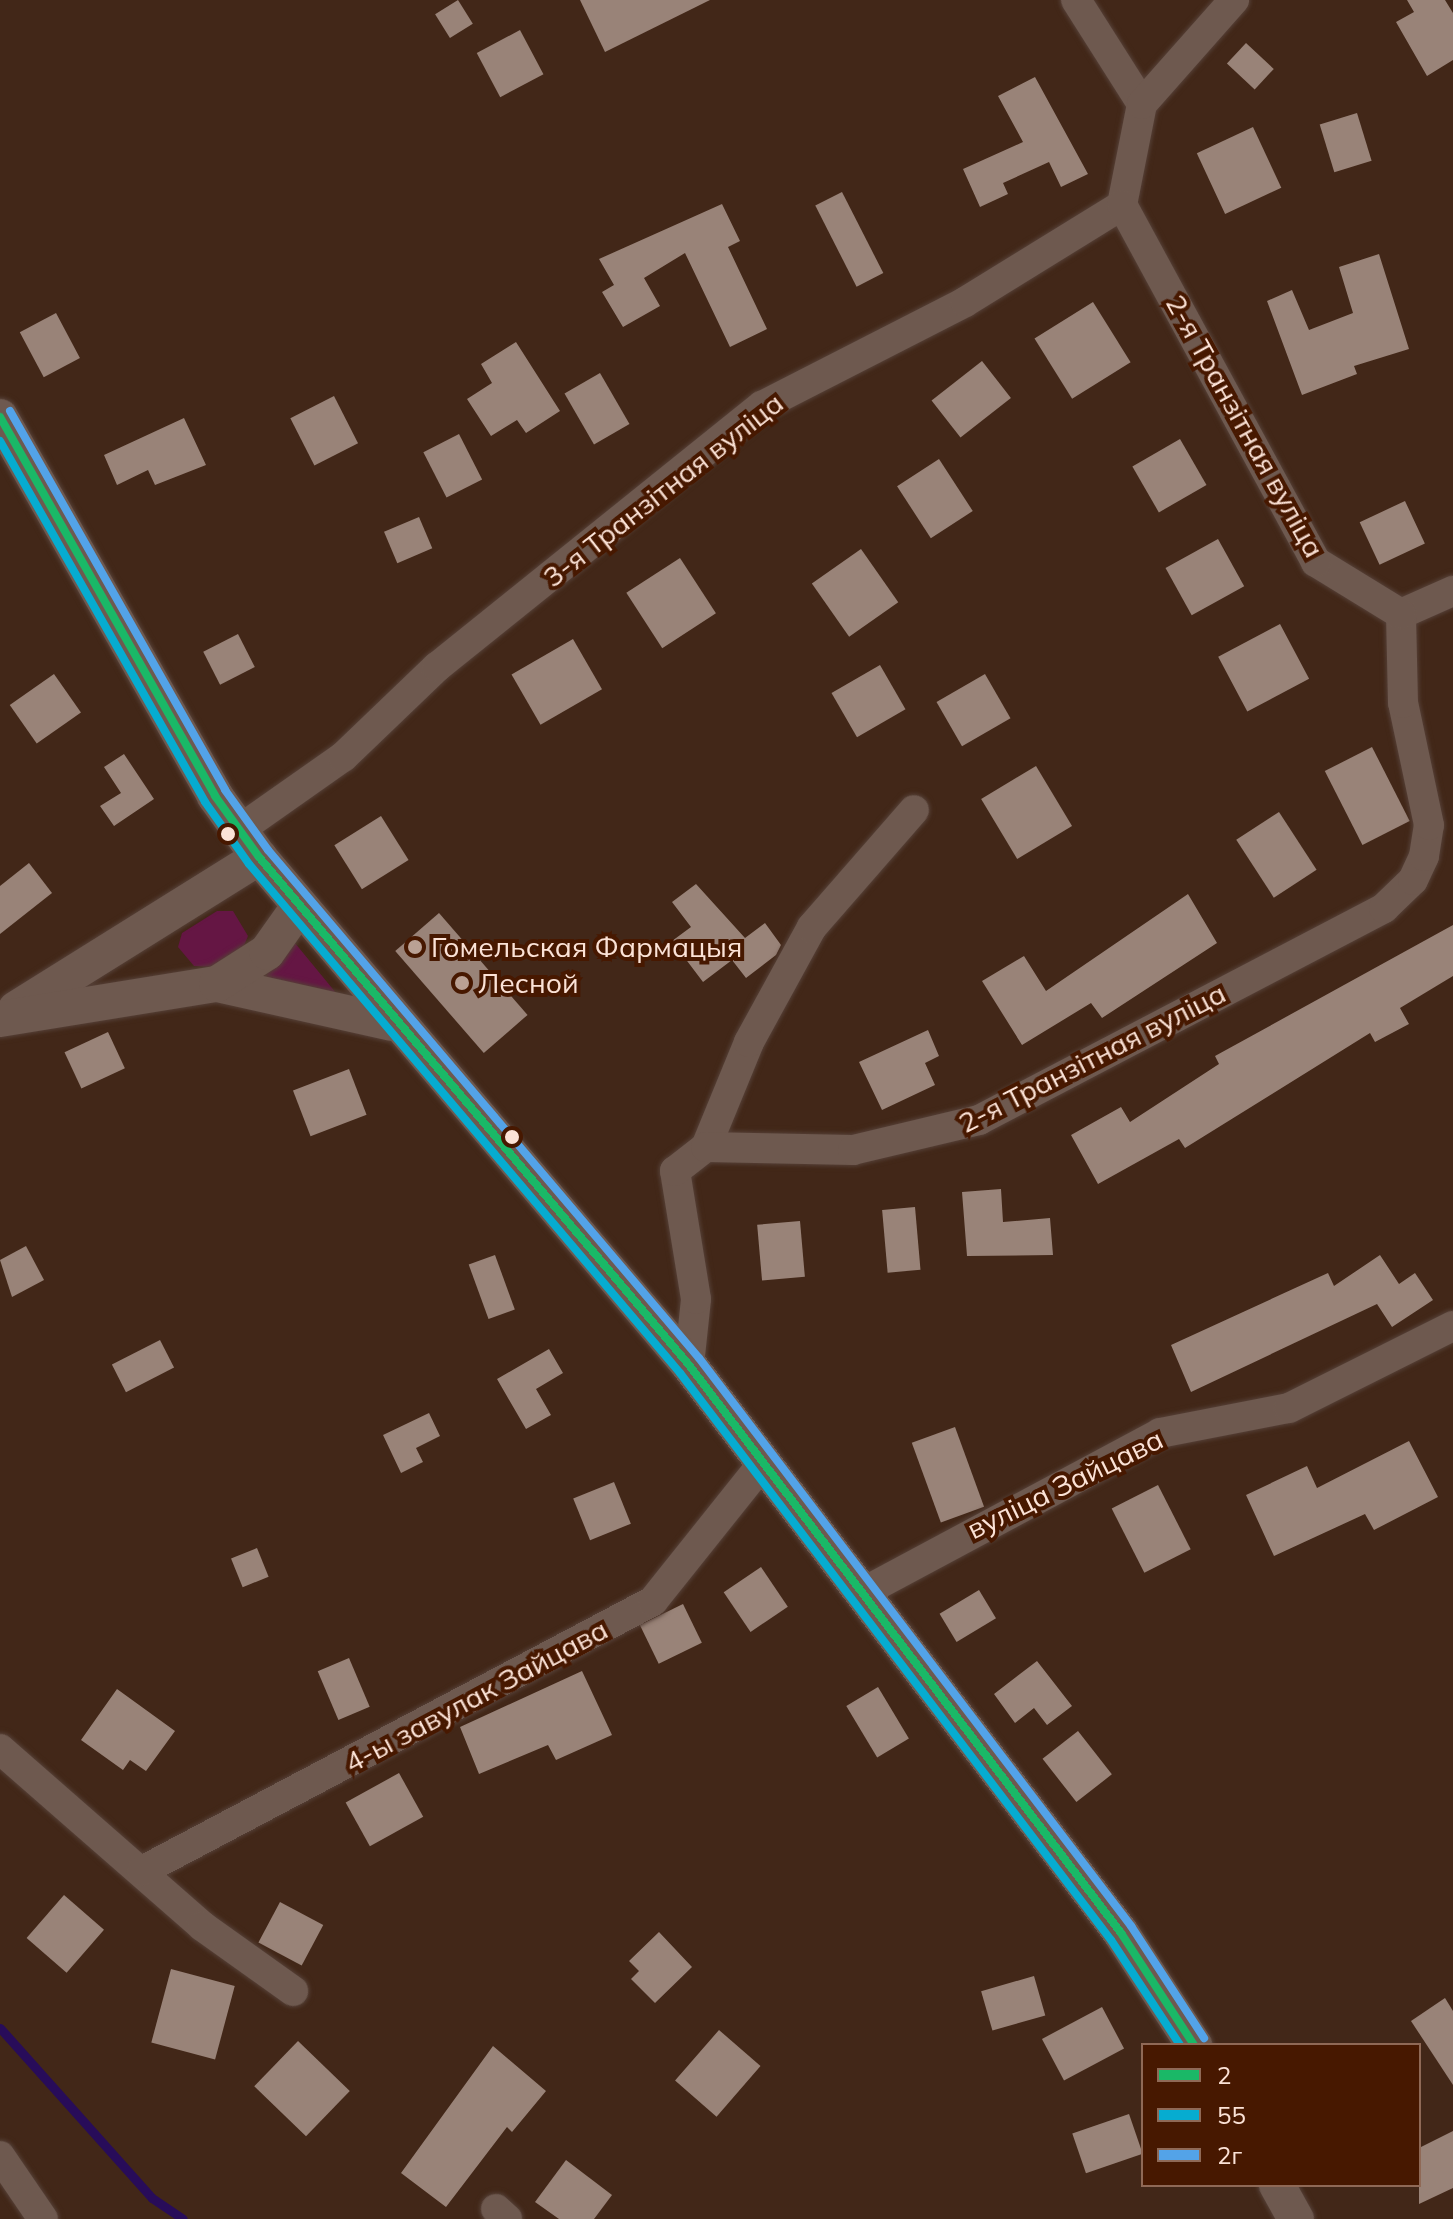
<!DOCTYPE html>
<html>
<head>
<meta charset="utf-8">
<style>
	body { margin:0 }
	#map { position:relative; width:1453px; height:2219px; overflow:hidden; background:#422718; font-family:Mulish,sans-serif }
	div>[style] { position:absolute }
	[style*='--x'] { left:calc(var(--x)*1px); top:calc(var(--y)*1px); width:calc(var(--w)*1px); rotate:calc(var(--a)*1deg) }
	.green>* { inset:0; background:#651644 }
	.stream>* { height:9px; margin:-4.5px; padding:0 4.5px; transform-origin:4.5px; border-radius:4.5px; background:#280c59 }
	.building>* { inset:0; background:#998378; transform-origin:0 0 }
	.roads { filter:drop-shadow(0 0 2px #554037) drop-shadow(0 0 2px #554037) }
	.minor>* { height:30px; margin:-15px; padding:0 15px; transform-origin:15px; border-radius:15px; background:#6e594f }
	.tertiary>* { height:36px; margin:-18px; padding:0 18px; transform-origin:18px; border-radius:18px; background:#6e594f }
	.bus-1>* { height:8px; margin:-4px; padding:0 4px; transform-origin:4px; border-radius:4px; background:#1ab867 }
	.bus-2>* { height:8px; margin:-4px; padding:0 4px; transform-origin:4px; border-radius:4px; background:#06acd0 }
	.bus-3>* { height:8px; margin:-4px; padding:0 4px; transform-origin:4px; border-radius:4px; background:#53a3e8 }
	.dots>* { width:22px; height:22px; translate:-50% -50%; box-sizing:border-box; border:4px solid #471800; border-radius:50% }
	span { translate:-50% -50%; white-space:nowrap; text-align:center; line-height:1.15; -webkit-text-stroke:8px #471800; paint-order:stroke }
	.street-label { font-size:28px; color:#fbe2d6 }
	.poi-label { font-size:28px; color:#fbe2d6 }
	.left { translate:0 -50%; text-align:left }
	.legend { position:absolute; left:1141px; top:2043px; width:280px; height:144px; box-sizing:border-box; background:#471800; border:2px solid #8f6956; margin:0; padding:10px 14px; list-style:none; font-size:24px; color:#fbe2d6 }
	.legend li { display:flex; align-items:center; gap:16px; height:40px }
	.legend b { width:40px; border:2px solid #8f6956 }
</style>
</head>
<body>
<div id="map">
	<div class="green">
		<div style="clip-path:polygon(217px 911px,233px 911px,248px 936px,243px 948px,212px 967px,194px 966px,178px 947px,182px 933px)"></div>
		<div style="clip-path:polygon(290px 937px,341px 999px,258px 982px,280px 962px)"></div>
	</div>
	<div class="stream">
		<div style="--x:0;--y:2028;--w:228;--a:48.2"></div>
		<div style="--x:152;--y:2198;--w:37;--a:34"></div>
	</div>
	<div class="building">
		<div style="left:458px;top:0;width:28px;height:27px;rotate:58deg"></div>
		<div style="clip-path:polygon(580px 0,710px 0,605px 52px)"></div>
		<div style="clip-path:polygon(1407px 0,1445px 0,1453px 13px,1453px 60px,1427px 76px,1396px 22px,1414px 12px)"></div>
		<div style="left:520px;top:30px;width:50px;height:49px;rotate:62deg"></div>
		<div style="left:1246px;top:43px;width:38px;height:28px;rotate:43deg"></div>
		<div style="clip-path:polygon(1035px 77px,1088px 174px,1061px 187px,1049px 162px,1003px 183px,1008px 194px,980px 207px,963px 169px,1023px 142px,998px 96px)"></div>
		<div style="left:1357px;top:113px;width:50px;height:39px;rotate:73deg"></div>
		<div style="left:1253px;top:127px;width:67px;height:62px;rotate:65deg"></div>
		<div style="left:842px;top:192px;width:91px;height:30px;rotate:63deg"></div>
		<div style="clip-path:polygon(722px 204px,740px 241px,728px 247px,767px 329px,730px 347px,685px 253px,644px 278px,660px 306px,623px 327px,602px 292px,614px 285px,599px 259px)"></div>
		<div style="clip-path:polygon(1379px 254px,1409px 349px,1354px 366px,1357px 374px,1302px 395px,1267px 301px,1292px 290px,1309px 330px,1353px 313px,1339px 267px)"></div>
		<div style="left:1093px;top:302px;width:71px;height:69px;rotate:58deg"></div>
		<div style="left:56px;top:313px;width:51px;height:41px;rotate:62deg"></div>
		<div style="clip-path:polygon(516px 342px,560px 411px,526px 433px,517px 420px,491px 436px,467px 399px,492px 383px,481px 364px)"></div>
		<div style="left:982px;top:361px;width:47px;height:64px;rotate:52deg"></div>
		<div style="left:600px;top:373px;width:59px;height:41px;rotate:60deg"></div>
		<div style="left:334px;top:396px;width:53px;height:49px;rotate:63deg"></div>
		<div style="clip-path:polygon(184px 418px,206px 465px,155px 485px,148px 470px,117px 485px,104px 455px)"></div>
		<div style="left:459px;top:434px;width:51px;height:40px;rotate:63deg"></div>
		<div style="left:1180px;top:439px;width:53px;height:55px;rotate:60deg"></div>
		<div style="left:939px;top:459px;width:62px;height:50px;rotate:57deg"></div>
		<div style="left:1405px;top:501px;width:47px;height:50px;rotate:65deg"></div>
		<div style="left:419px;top:517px;width:34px;height:38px;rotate:67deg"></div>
		<div style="left:1218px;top:539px;width:54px;height:60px;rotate:61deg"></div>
		<div style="left:861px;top:549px;width:65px;height:60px;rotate:55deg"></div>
		<div style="left:680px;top:558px;width:66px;height:64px;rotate:57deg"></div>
		<div style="left:1280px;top:624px;width:62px;height:70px;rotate:62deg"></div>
		<div style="left:238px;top:634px;width:37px;height:39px;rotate:63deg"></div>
		<div style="left:573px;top:639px;width:58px;height:71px;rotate:60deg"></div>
		<div style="left:880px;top:665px;width:51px;height:56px;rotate:60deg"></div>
		<div style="left:54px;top:674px;width:47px;height:54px;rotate:55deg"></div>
		<div style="left:985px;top:674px;width:51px;height:56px;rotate:60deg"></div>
		<div style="left:1372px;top:747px;width:83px;height:53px;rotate:63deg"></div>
		<div style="clip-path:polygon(124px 754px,154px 799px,114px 826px,100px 806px,121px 793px,104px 767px)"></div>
		<div style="left:1036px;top:766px;width:70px;height:64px;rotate:59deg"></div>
		<div style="left:1279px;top:812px;width:69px;height:51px;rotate:57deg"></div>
		<div style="left:381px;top:816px;width:52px;height:55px;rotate:58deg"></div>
		<div style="clip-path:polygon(29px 863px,52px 893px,0 934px,0 886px)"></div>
		<div style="clip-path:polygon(696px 884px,745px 938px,765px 923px,781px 945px,776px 955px,746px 978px,732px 960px,703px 982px,672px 941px,691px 927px,672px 902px)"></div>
		<div style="clip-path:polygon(1188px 894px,1217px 943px,1102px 1018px,1091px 1003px,1022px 1045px,982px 981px,1024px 956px,1046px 991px)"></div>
		<div style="left:439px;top:913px;width:135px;height:58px;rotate:49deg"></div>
		<div style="clip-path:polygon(1453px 925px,1453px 976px,1400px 1008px,1409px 1024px,1375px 1042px,1370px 1033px,1185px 1148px,1179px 1139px,1098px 1184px,1071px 1135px,1121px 1107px,1130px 1122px,1219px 1064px,1215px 1056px)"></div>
		<div style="clip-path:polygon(928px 1030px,939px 1056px,925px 1063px,935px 1085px,882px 1110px,859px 1062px)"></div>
		<div style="left:108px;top:1032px;width:40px;height:48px;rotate:65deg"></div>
		<div style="left:349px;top:1069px;width:49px;height:60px;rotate:69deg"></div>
		<div style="clip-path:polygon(1001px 1189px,1003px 1222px,1050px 1218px,1053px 1255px,967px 1256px,962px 1192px)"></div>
		<div style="left:915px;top:1207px;width:63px;height:33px;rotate:85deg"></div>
		<div style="left:800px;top:1221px;width:56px;height:43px;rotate:85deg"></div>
		<div style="clip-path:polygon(26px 1246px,44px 1280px,12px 1297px,0 1260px)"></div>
		<div style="left:495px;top:1255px;width:58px;height:28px;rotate:70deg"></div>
		<div style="clip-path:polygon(1380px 1255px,1399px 1284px,1415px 1273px,1433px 1300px,1392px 1327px,1377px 1304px,1191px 1392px,1171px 1345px,1328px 1273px,1334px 1286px)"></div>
		<div style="left:160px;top:1340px;width:31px;height:54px;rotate:63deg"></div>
		<div style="clip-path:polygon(549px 1349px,563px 1373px,536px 1389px,551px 1415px,526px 1429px,497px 1379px)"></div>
		<div style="clip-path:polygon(429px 1413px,440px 1436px,416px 1448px,423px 1462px,401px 1473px,383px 1435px)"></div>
		<div style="left:955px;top:1427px;width:85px;height:46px;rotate:70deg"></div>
		<div style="clip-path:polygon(1409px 1441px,1438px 1497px,1374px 1530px,1365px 1514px,1274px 1556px,1246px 1495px,1307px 1466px,1317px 1488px)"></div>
		<div style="left:614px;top:1482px;width:45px;height:44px;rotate:68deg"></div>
		<div style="left:1158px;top:1485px;width:72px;height:52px;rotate:63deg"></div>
		<div style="left:257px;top:1548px;width:31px;height:28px;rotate:68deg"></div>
		<div style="left:761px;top:1567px;width:48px;height:45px;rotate:56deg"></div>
		<div style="left:979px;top:1590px;width:33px;height:46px;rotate:59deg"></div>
		<div style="left:683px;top:1604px;width:43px;height:48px;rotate:64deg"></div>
		<div style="left:349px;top:1658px;width:53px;height:34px;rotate:67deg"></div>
		<div style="clip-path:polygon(1037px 1661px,1072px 1706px,1047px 1725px,1034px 1708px,1015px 1723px,994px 1694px)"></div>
		<div style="clip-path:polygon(582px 1671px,612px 1735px,556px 1760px,548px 1745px,479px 1774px,460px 1727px)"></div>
		<div style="left:878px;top:1687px;width:60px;height:37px;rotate:59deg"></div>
		<div style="clip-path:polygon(117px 1689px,175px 1731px,146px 1771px,130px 1760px,123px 1770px,81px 1740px)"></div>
		<div style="left:1078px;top:1731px;width:55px;height:45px;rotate:52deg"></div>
		<div style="left:399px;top:1773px;width:50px;height:61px;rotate:61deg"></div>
		<div style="left:64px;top:1895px;width:53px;height:57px;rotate:41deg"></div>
		<div style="left:280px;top:1902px;width:49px;height:46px;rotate:28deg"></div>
		<div style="clip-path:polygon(659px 1932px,692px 1967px,655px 2003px,631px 1979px,639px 1971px,629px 1961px)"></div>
		<div style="left:171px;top:1969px;width:66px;height:76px;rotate:15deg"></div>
		<div style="left:1034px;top:1976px;width:41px;height:55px;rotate:74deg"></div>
		<div style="clip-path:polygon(1445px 1998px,1453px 2011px,1453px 2085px,1411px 2021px)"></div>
		<div style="left:1102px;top:2007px;width:47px;height:68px;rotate:62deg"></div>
		<div style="left:719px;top:2030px;width:55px;height:67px;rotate:41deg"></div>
		<div style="left:298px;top:2041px;width:72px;height:63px;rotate:44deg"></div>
		<div style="clip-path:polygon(493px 2046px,546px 2091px,512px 2132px,507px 2127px,446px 2207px,401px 2173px)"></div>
		<div style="left:1129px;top:2114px;width:42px;height:60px;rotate:71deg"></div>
		<div style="clip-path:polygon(1453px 2131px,1453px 2188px,1419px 2204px,1419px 2148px)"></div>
		<div style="clip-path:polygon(566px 2160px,612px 2195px,594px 2219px,559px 2219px,535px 2202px)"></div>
	</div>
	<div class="roads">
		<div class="minor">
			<div style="--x:1076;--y:0;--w:123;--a:57.6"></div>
			<div style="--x:1401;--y:614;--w:57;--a:-23.9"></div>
			<div style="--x:239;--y:830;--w:127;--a:-35.1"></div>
			<div style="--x:343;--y:757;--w:130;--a:-43.8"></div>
			<div style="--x:437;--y:667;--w:417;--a:-38.8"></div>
			<div style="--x:762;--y:406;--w:228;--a:-27.1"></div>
			<div style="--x:965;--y:302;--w:185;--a:-31.7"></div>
			<div style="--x:1122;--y:205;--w:103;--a:-78.8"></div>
			<div style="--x:1142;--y:104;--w:139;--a:-48.5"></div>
			<div style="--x:706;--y:1147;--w:113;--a:-67.7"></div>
			<div style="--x:749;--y:1042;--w:131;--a:-61.3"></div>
			<div style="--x:812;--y:927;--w:155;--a:-48.9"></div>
			<div style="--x:689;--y:1365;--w:66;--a:-83.9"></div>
			<div style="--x:696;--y:1299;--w:130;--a:-99.3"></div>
			<div style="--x:675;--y:1171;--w:39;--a:-38"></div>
			<div style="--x:706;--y:1147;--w:147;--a:1.2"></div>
			<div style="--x:853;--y:1150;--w:130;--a:-13.4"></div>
			<div style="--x:979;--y:1120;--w:457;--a:-27.6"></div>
			<div style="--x:1384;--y:908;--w:40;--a:-44"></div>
			<div style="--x:1413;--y:880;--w:26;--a:-65"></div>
			<div style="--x:1424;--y:856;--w:31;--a:-81"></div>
			<div style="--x:1429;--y:825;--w:125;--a:-102"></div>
			<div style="--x:1403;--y:703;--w:89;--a:-91.3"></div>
			<div style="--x:1401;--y:614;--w:100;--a:-148.5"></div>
			<div style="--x:1316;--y:562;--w:406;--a:-118.5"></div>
			<div style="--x:862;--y:1593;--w:338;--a:-28.2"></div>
			<div style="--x:1160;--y:1433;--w:131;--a:-11"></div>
			<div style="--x:1289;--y:1408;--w:183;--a:-26.6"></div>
			<div style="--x:0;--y:1749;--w:269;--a:41.2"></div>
			<div style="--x:202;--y:1926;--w:112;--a:35.5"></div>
			<div style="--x:142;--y:1871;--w:578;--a:-27.85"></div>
			<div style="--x:653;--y:1601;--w:176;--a:-51.4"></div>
			<div style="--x:0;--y:2156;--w:76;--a:55.7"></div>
			<div style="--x:496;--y:2209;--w:15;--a:42"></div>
		</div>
		<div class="tertiary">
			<div style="--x:0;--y:417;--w:436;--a:60.4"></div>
			<div style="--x:215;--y:796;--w:75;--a:54.2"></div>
			<div style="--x:259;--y:857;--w:666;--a:49.75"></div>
			<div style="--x:689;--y:1365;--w:714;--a:52.74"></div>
			<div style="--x:1121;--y:1933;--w:134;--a:56.9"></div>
			<div style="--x:217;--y:984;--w:179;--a:12.6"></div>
			<div style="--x:16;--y:1009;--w:287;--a:-32"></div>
			<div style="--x:0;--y:1019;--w:220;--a:-9.2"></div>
			<div style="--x:217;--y:984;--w:59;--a:-32.6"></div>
			<div style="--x:267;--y:952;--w:54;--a:-54.8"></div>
			<div style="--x:1277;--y:2185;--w:39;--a:61"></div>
		</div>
	</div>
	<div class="bus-1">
		<div style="--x:0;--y:417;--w:436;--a:60.4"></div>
		<div style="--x:215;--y:796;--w:75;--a:54.2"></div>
		<div style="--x:259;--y:857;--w:666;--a:49.75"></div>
		<div style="--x:689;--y:1365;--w:714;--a:52.74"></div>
		<div style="--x:1121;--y:1933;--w:134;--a:56.9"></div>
	</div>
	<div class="bus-2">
		<div style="--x:0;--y:441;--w:415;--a:60.4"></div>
		<div style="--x:205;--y:802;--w:76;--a:54.6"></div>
		<div style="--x:249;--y:864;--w:667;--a:49.74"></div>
		<div style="--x:680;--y:1373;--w:712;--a:52.76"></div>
		<div style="--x:1111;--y:1940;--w:126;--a:56.7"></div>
	</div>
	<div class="bus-3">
		<div style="--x:10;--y:411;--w:436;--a:60.4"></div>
		<div style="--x:225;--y:790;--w:74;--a:54.4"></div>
		<div style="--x:268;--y:850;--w:666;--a:49.69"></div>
		<div style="--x:699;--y:1358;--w:714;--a:52.74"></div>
		<div style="--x:1131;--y:1926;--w:134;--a:56.9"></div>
	</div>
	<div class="dots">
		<div style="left:228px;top:834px;background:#fbe2d6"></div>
		<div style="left:415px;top:947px;background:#baa194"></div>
		<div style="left:462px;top:983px;background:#baa194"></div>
		<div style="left:512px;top:1137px;background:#fbe2d6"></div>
	</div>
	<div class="street-label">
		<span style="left:1245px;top:426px;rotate:61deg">2-я Транзітная вуліца</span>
		<span style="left:663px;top:490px;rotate:-38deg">3-я Транзітная вуліца</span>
		<span style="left:1092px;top:1058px;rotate:-27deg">2-я Транзітная вуліца</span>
		<span style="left:1065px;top:1484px;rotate:-26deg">вуліца Зайцава</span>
		<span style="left:476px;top:1696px;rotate:-28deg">4-ы завулак Зайцава</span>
	</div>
	<div class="poi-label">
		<span class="left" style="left:431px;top:947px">Гомельская Фармацыя</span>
		<span class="left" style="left:478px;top:983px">Лесной</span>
	</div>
	<ul class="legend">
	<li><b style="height:10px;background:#1ab867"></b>2</li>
	<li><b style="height:10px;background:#06acd0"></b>55</li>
	<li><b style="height:10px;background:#53a3e8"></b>2г</li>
	</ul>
</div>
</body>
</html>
